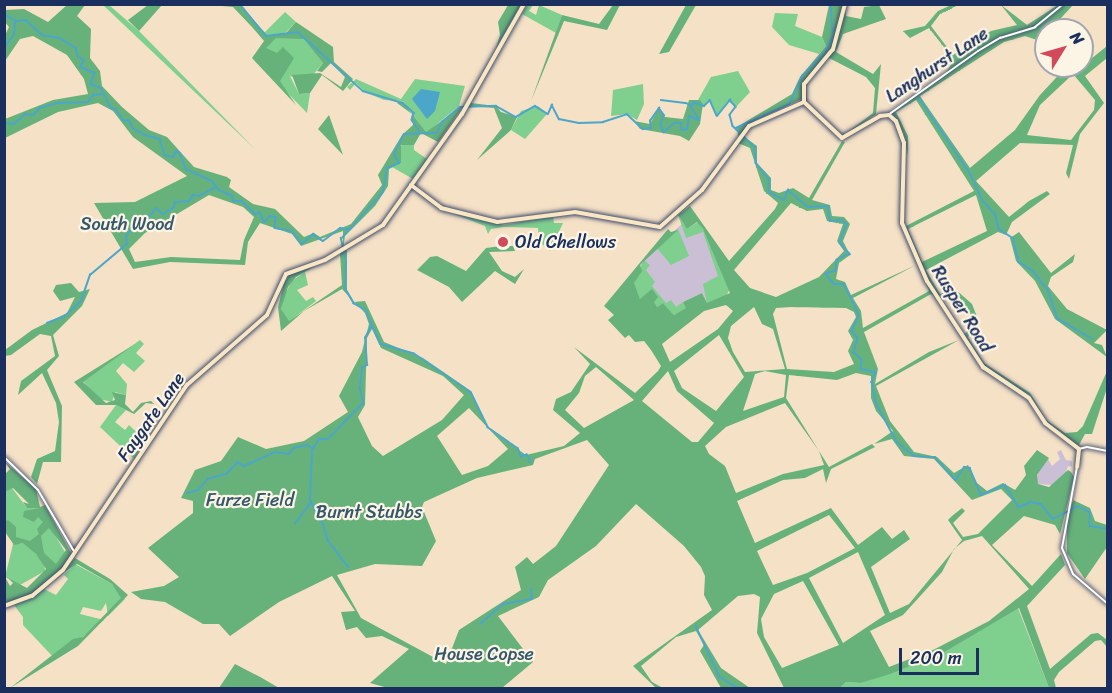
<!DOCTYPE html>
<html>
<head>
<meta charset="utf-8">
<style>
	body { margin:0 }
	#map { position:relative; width:1112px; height:693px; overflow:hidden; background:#f5e1c5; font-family:Sriracha,sans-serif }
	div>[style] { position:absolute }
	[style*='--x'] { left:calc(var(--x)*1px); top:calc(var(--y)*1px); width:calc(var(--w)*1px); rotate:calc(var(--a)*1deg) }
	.industrial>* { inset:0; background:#cbbfd6 }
	.green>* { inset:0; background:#7fcf8f }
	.forest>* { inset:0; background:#67b27a }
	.water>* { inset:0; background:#4ca6ca }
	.stream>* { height:1.5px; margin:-0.75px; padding:0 0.75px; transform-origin:0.75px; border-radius:0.75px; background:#4ca6ca }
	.roads { filter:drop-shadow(0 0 2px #3c4a6d) drop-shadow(0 0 2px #3c4a6d) }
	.street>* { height:2px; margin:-1px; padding:0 1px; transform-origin:1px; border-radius:1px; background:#fff }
	.secondary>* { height:4px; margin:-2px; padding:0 2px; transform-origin:2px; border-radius:2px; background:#f9e7c3 }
	.dots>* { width:16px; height:16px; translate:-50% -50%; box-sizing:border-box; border:3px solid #fcf5e5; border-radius:50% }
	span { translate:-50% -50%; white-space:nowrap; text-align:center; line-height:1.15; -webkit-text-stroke:4.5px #fcf5e5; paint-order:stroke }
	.street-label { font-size:18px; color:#1b2f5e }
	.park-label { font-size:18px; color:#34576a }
	.poi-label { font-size:18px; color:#1b2f5e }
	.left { translate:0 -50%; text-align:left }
	.frame { position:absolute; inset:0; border:6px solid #1b2f5e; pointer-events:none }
	.north { position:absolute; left:1034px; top:18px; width:60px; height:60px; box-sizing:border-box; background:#fcf5e5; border:2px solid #a2a6af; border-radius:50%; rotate:53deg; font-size:16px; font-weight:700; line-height:24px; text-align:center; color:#1b2f5e }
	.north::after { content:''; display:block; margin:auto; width:21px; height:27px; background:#d1495b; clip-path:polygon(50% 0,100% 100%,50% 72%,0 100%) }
	.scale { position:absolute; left:899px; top:648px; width:80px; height:27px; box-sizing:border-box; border:3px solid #1b2f5e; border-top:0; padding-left:8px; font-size:18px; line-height:21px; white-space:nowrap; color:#1b2f5e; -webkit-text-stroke:4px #fcf5e5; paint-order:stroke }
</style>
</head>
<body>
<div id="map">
	<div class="industrial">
		<div style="clip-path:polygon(698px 222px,730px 289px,707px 304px,702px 293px,683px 302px,687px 308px,677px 314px,633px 283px,642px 271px,640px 265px,656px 247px,683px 223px,687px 229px)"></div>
		<div style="clip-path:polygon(1061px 450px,1066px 460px,1072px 461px,1072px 467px,1068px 466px,1065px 475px,1052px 485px,1038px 484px,1036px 478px,1041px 468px,1048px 459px,1052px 466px,1060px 459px,1057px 452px)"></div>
	</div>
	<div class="green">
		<div style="clip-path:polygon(103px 5px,109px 5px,139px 31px,255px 149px)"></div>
		<div style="clip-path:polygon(527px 5px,533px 5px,529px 11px,536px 15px,539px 5px,562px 15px,556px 33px,522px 14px)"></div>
		<div style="clip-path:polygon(285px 12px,296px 22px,282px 36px,304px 38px,323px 63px,307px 82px,290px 76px,299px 94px,310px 93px,307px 113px,278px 83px,265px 48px,269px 43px,262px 35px)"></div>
		<div style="clip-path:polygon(775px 13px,798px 14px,795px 26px,822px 37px,826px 46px,819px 54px,789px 45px,772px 27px)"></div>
		<div style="clip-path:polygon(738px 71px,750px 92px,736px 107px,728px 101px,716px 116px,710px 101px,704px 106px,698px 100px,711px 77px)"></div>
		<div style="clip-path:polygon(356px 79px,401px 99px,415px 79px,465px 86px,459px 106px,426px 133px,403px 101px,384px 100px,365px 92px,356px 83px,350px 90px,347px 87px)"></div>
		<div style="clip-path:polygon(643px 84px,644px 104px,637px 120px,627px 114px,611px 116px,613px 90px)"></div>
		<div style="clip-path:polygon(538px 106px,547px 114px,525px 139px,511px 130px,521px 111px)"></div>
		<div style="clip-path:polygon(403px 143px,414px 145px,414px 150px,427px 159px,413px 179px,392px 167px,401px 163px,399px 150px)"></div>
		<div style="clip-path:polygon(454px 214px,505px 225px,553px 216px,554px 223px,563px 223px,550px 251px,539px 241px,538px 228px,504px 227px,491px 229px,488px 234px,485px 226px)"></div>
		<div style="clip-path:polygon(678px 215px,687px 229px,698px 222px,704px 230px,730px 289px,725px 298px,707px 304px,703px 284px,718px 276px,703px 232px,686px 238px)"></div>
		<div style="clip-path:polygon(678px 229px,689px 256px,671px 265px,656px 247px)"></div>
		<div style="clip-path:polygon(644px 260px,650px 265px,646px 270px,655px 282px,652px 286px,666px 303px,671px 300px,676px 307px,683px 302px,687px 308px,674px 315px,663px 303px,657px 307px,640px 299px,633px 283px)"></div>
		<div style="clip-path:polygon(305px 272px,308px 285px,297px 290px,306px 301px,313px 297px,316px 301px,288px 322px,281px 309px,284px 296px,292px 281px)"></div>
		<div style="clip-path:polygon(140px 340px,144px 344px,136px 353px,145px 361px,134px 372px,123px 363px,116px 371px,127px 384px,126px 395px,115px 392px,112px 402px,99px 399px,83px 381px)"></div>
		<div style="clip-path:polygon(116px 405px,126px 410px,115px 422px,125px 430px,129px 425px,145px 440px,134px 459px,100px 427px)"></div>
		<div style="clip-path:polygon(12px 488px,27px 508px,39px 508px,66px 554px,55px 567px,29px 547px,44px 562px,45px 571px,20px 585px,5px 577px,13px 544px,23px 543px,5px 528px,5px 492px)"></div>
		<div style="clip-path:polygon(75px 564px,112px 584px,125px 599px,108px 616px,106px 603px,101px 611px,83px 607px,80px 614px,104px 620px,55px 659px,23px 625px,23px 617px,14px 605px,44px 589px,56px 595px,68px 579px,64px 575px)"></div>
		<div style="clip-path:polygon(1018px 608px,1049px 688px,840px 688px,846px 682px,861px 683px,936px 657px)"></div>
	</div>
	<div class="forest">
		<div style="clip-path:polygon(evenodd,67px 5px,85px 5px,77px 16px,91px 29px,90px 58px,100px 71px,102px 86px,122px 107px,149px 130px,167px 137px,194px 167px,227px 177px,231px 180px,229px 187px,253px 204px,275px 209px,304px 237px,314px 233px,320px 237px,351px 224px,382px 185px,378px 175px,402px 135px,413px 125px,412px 114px,397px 103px,402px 101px,426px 132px,464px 105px,438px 142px,421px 133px,414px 145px,401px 145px,401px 163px,389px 169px,388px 186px,375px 206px,345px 236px,343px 249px,343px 231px,301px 246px,292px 234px,260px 223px,248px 242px,245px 265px,170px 262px,133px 269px,94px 203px,135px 202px,187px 176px,133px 137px,113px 111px,98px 103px,58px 112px,5px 138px,5px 119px,53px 100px,88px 94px,84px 79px,67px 55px,33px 36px,20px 39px,5px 61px,5px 35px,9px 27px,5px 22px,5px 10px,24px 9px,48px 22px,67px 5px,209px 195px,243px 207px,254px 217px,244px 240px,240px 260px,171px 257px,135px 262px,129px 249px,145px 233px,209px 195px)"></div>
		<div style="clip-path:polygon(148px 5px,162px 5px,139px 31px,128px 20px)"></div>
		<div style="clip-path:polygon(211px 5px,240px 5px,268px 36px,286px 33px,296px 22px,333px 47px,334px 62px,353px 79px,343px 91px,322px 75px,310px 93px,299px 94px,292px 75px,320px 73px,341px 87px,345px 77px,331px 63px,322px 72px,317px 71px,323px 63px,304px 39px,276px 38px,266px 48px,277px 53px,283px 47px,294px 58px,280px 81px,296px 105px,252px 58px,264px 41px,252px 27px,233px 7px)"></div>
		<div style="clip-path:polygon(508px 5px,522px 5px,496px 48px,500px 35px,498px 22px)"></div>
		<div style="clip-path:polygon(613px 5px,620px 5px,607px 30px,564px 21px,531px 101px,562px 15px,599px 24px)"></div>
		<div style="clip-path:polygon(686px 5px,696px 5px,669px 52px,659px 54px)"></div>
		<div style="clip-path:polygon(829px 5px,845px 5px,846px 16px,861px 19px,864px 7px,879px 5px,886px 19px,843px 34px,836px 52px,873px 74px,881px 64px,876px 114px,843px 136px,873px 113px,875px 88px,866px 77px,829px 58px,806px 84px,807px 101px,801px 99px,754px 121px,738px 136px,737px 127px,792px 94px,800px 77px,826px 46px,822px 37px)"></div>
		<div style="clip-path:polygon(evenodd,951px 5px,958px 5px,940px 14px,931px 26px,953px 55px,991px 31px,1017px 25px,1001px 5px,1027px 25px,1058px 5px,1073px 5px,1050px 30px,1046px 30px,1046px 43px,1025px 36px,1004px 42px,920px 96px,970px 168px,1015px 130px,1040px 95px,1067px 66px,1081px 67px,1107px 46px,1107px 58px,1085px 76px,1104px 103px,1080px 134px,1069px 179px,1066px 173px,1073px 145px,1020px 143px,976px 181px,1009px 217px,1029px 201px,1047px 191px,1050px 194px,1012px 222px,1006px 235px,998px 232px,926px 270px,940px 294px,955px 289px,972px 304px,979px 322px,968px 337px,984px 363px,1030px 393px,1046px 420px,1065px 433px,1077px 432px,1083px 426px,1107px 371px,1107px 388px,1092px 434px,1085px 434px,1078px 447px,1045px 421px,1027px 394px,984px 366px,963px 335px,977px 324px,955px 291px,941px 300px,931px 294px,864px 332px,878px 369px,875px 384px,929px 352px,959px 340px,876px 386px,890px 421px,914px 452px,937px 457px,954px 473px,968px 465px,977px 483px,987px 491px,1003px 483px,1015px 490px,1026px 475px,1024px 466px,1037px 450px,1049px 458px,1037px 475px,1038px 484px,1049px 487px,1068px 470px,1071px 472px,1074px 477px,1060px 534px,1055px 525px,1024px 516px,992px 545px,1032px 586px,1061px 554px,1065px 565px,1027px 606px,1050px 669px,1091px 634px,1098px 633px,1107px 640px,1107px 647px,1101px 640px,1095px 641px,1059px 672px,1054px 680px,1056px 688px,1049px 688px,1019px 608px,943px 653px,890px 674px,861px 683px,846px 682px,840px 688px,784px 688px,757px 633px,760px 597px,754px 594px,738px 596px,698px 630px,721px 668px,750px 688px,721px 688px,700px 651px,704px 645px,696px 631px,676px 637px,641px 666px,652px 682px,663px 688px,656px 688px,633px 666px,712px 610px,704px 595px,705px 576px,701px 567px,684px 546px,636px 504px,596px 546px,548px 580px,539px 597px,498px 616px,533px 662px,502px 688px,388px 688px,370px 683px,409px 649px,382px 636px,366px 638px,357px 627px,346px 630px,341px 612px,355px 611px,332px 576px,279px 602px,230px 636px,219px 624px,203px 624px,165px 602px,141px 599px,131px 592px,164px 586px,179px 577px,148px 548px,193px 513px,193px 501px,181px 498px,195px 470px,221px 461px,238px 437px,266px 449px,304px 441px,348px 412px,339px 396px,362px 352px,369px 324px,365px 313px,342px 289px,304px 311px,281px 331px,278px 307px,284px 283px,291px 273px,315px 266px,296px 277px,288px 287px,281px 309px,289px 321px,342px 285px,340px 253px,347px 250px,347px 290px,354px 302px,365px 301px,384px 342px,423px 358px,471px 391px,488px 428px,526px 455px,564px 446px,580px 433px,553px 410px,556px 399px,571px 392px,590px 364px,574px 347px,635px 393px,658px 371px,661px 366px,651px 350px,644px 341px,635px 342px,629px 335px,625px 338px,608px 320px,614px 315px,604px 306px,668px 229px,671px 232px,678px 230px,640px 265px,642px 271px,634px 283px,640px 299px,652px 289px,658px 297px,654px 302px,657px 307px,663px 303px,674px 315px,686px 308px,683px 302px,702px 293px,707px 303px,730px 293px,703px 229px,697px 222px,687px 229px,678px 215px,690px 206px,729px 261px,775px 209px,778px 203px,764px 191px,750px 148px,738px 143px,742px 135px,757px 146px,757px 163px,771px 178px,771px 190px,779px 193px,793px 188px,809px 198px,842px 141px,845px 142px,812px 200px,830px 205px,832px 216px,844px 217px,850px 224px,843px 241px,850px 255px,839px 263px,836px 279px,845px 282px,851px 295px,916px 265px,853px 298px,861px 311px,863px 328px,929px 291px,906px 226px,974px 191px,916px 100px,896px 112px,908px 136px,908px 156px,904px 134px,892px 112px,943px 77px,951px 65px,951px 56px,929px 28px,910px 38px,903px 31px,925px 26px,938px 11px,951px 5px,1073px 74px,1095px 100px,1094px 110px,1071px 140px,1027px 135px,1040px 105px,1073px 74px,951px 5px,976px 195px,987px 231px,922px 262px,908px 229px,976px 195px,951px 5px,791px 203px,807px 211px,823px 209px,827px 221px,843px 224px,837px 241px,844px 251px,819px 277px,776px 297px,750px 288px,734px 270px,791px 203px,951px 5px,726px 305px,733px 311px,718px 329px,670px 362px,662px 344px,704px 311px,726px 305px,951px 5px,754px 307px,762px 324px,773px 329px,785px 369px,745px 372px,733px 352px,728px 338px,731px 326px,754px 307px,951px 5px,792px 307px,846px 308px,854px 312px,856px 317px,848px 331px,853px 340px,848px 351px,854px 364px,834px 372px,787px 369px,773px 314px,776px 308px,792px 307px,951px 5px,372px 329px,381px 348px,443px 376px,464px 395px,442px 420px,383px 456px,372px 446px,358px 417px,365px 405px,367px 338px,372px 329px,951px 5px,719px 335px,744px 377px,716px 411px,682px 388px,674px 371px,719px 335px,951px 5px,596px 367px,634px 400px,584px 428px,565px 410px,579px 393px,585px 376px,596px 367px,951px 5px,668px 371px,677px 391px,714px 423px,698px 442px,692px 442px,642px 401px,668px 371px,951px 5px,765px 371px,786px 375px,784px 397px,743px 411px,755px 374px,765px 371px,951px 5px,856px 373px,871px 376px,871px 398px,876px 411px,893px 431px,874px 444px,892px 439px,904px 456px,934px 459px,972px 500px,1001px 489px,1012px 500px,978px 534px,963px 537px,953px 523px,965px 511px,962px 508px,952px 516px,948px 520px,962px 540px,909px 604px,890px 613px,871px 567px,910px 539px,904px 530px,892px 539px,882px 527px,858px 545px,831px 508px,755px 543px,737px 501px,783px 480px,805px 478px,823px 469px,826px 483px,831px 469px,875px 447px,872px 444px,829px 467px,786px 398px,789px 375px,837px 380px,856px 373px,951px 5px,785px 403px,819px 451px,824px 465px,783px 474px,736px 493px,725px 466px,709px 454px,705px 446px,726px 427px,785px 403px,951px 5px,469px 408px,508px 449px,488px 466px,462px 475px,437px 436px,469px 408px,951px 5px,587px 440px,609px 465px,556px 546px,533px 564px,527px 557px,515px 567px,521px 590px,459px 630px,446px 664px,361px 618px,337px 575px,375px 564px,422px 566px,436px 541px,422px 507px,424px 502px,477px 478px,533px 465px,535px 459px,587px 440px,951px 5px,829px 515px,855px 548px,807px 573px,773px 585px,757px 551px,829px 515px,951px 5px,982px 536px,1029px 589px,989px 621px,933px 650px,889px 667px,870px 631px,903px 615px,942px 572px,954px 549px,964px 541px,982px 536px,951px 5px,858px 552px,885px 615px,843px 643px,809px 578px,858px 552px,951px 5px,803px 581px,839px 645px,782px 668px,764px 637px,761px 619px,774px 594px,803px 581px)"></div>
		<div style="clip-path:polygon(689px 100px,700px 100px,703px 104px,700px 124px,689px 141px,680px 136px,640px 129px,634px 121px,650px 124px,659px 108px,665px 117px,683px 119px)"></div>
		<div style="clip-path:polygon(471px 103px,496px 106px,501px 112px,517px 117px,511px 130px,477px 160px,502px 128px,494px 108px,469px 106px)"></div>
		<div style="clip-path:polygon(329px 115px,343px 155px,318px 129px)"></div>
		<div style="clip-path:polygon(1019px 232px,1051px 273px,1075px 254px,1073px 262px,1051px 277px,1048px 286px,1067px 309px,1107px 330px,1094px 343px,1102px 345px,1107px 357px,1055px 319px,1035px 281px,1016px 261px,1010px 238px)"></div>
		<div style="clip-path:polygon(501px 246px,513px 246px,515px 251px,489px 252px,502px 271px,515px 277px,524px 269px,515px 284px,495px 271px,462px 302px,449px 287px,417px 270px,430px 257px,437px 256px,466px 271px,486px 248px)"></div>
		<div style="clip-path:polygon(71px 283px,79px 292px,90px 289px,82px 306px,53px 335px,59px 356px,47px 370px,62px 406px,61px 462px,43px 462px,37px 484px,31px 477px,37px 459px,55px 451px,59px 422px,56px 403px,42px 373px,18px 395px,21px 381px,55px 356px,51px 336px,40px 334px,11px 355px,5px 356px,5px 350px,32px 330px,67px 313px,75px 297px,60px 301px,53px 291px,56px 285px)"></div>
		<div style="clip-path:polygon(135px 344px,83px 382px,106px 403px,115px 400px,112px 392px,126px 395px,125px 404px,133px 412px,141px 403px,151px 401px,154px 404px,146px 403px,134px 414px,116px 405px,96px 405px,74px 382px)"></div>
		<div style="clip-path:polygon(evenodd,4px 461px,36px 489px,40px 507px,45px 505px,72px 555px,63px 569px,33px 593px,5px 605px,5px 577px,10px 586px,13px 583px,8px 578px,27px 588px,46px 569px,36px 554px,23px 543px,14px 545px,5px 532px,5px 521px,8px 520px,16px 527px,16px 537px,30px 541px,39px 534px,37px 529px,43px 522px,38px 517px,34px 522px,23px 517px,24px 511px,40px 508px,27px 508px,23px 502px,29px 504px,13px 488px,5px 492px,5px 474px,10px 469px,4px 461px,49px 528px,66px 550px,56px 564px,44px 553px,41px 536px,49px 528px)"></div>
		<div style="clip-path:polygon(1073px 500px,1090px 508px,1095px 521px,1107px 525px,1107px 547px,1085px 579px,1067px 553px,1067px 521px)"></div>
		<div style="clip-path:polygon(75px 558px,110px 579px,128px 595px,78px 646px,10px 688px,73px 639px,83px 637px,121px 598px,112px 584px,77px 564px,61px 574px)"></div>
		<div style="clip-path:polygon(235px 664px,262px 678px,279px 688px,219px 688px)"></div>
	</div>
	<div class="water">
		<div style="clip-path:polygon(421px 89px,440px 92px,435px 111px,427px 119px,412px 99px)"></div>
	</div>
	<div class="stream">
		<div style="--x:213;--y:4;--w:3;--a:0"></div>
		<div style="--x:240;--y:4;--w:41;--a:50.9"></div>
		<div style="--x:266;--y:36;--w:32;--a:-7"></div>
		<div style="--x:298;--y:32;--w:88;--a:42.2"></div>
		<div style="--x:363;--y:91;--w:42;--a:16.7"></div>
		<div style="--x:403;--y:103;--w:15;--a:42"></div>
		<div style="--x:414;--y:113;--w:7;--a:106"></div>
		<div style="--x:412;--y:120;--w:14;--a:56"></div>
		<div style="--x:831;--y:4;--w:29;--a:86"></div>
		<div style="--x:4;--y:14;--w:14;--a:30"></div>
		<div style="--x:16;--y:21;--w:10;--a:-6"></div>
		<div style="--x:26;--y:20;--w:22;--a:43"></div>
		<div style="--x:42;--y:35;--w:18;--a:9"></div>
		<div style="--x:60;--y:38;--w:19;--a:32"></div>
		<div style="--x:76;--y:48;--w:8;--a:76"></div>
		<div style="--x:78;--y:56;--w:7;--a:34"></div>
		<div style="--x:84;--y:60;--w:8;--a:113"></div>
		<div style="--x:81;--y:67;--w:15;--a:23"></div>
		<div style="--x:95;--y:73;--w:12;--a:110"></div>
		<div style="--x:91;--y:84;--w:11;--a:22"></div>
		<div style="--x:101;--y:88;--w:22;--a:63"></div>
		<div style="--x:111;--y:108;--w:5;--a:11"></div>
		<div style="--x:116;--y:109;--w:14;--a:56"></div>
		<div style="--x:124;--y:121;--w:5;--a:-11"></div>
		<div style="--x:129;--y:120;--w:9;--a:63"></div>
		<div style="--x:133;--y:128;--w:14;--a:30"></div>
		<div style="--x:145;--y:135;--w:16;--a:15"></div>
		<div style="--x:160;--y:139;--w:17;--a:73"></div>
		<div style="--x:165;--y:155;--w:8;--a:14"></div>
		<div style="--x:173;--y:157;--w:7;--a:-63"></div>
		<div style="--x:176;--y:151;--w:4;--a:27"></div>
		<div style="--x:180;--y:153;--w:17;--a:69"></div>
		<div style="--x:186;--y:169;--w:29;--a:25"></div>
		<div style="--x:212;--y:181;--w:11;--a:52"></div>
		<div style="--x:219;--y:190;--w:15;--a:23"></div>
		<div style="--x:233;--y:196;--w:5;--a:90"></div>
		<div style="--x:233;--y:201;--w:9;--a:0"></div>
		<div style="--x:242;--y:201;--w:18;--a:45"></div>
		<div style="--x:255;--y:214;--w:5;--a:-22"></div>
		<div style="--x:260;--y:212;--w:11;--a:68"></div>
		<div style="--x:264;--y:222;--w:8;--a:-45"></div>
		<div style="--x:270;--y:216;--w:6;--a:9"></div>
		<div style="--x:276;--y:217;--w:11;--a:95"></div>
		<div style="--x:275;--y:228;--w:17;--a:10"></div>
		<div style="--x:292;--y:231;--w:16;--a:52"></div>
		<div style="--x:302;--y:244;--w:15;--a:-42"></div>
		<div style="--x:313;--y:234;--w:12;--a:35"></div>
		<div style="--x:323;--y:241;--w:21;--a:-37"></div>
		<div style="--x:340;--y:228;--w:8;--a:7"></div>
		<div style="--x:4;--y:48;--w:17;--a:-54"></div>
		<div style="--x:14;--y:34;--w:12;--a:-85"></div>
		<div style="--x:918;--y:96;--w:95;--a:56.1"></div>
		<div style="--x:971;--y:175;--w:29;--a:65"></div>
		<div style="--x:983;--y:201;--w:19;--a:47"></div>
		<div style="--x:996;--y:215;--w:14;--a:78"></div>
		<div style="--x:999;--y:229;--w:17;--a:33"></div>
		<div style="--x:1013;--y:238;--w:25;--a:76"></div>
		<div style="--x:1019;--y:262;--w:15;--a:32"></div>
		<div style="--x:1032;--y:270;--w:26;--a:51"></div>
		<div style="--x:1048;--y:290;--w:31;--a:71"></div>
		<div style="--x:1058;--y:319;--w:39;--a:30"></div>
		<div style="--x:661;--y:100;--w:26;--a:7"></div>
		<div style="--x:688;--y:104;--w:2;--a:27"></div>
		<div style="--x:4;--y:123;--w:10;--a:6"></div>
		<div style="--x:14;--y:124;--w:15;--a:-42"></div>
		<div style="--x:25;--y:114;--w:8;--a:7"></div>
		<div style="--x:33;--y:115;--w:10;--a:-45"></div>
		<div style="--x:40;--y:108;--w:18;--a:-16"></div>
		<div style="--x:57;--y:103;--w:31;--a:-2"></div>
		<div style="--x:88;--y:102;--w:9;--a:-54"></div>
		<div style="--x:93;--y:95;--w:8;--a:-7"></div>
		<div style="--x:736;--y:128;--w:58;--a:-24.4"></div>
		<div style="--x:789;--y:104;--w:31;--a:-65"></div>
		<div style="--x:802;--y:76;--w:33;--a:-46"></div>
		<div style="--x:825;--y:52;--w:17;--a:-65"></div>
		<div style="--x:47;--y:323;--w:19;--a:-21"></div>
		<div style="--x:65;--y:316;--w:22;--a:-43"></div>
		<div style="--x:81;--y:301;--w:28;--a:-71"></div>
		<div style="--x:90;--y:275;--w:48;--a:-40"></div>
		<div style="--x:127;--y:244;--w:8;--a:-97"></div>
		<div style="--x:126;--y:236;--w:18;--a:-49"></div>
		<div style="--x:138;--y:222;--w:8;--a:-7"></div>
		<div style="--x:146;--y:221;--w:16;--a:-52"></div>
		<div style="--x:156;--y:208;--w:9;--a:41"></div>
		<div style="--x:163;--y:214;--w:13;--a:-32"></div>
		<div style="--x:174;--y:207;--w:5;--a:-79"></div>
		<div style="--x:175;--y:202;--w:14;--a:-4"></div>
		<div style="--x:189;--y:201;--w:7;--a:-56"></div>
		<div style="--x:193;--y:195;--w:6;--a:9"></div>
		<div style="--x:199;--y:196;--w:19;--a:-28"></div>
		<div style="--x:531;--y:463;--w:9;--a:-117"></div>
		<div style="--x:527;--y:455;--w:6;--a:162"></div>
		<div style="--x:521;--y:457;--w:9;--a:-111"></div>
		<div style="--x:518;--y:449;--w:37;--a:-145"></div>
		<div style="--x:488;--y:428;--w:39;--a:-116"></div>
		<div style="--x:471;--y:393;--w:69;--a:-145.6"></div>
		<div style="--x:414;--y:354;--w:35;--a:-164"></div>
		<div style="--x:380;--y:344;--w:37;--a:-114"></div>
		<div style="--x:365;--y:310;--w:13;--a:-151"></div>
		<div style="--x:354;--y:304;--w:17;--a:-121"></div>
		<div style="--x:345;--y:289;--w:28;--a:-88"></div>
		<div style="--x:346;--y:261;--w:23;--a:-103"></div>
		<div style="--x:341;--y:239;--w:63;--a:-48.2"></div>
		<div style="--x:383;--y:192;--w:24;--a:-81"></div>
		<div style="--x:387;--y:168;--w:13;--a:-23"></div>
		<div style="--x:399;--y:163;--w:10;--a:-119"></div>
		<div style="--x:394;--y:154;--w:22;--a:-63"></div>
		<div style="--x:404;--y:134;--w:33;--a:-2"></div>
		<div style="--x:437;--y:133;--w:12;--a:-66"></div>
		<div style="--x:442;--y:122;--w:23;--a:-40"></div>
		<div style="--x:460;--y:107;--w:36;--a:-2"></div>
		<div style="--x:496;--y:106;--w:23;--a:29"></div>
		<div style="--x:516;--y:117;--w:22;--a:-30"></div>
		<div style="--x:535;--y:106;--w:15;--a:32"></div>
		<div style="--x:548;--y:114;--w:10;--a:-66"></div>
		<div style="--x:552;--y:105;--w:16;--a:63"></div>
		<div style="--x:559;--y:119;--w:20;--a:11"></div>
		<div style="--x:579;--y:123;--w:24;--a:-2"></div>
		<div style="--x:603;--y:122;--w:25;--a:-18"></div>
		<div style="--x:627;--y:114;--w:22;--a:43"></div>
		<div style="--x:643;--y:129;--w:8;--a:-7"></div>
		<div style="--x:651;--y:128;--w:7;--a:-98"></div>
		<div style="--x:650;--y:121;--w:16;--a:-55"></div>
		<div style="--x:659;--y:108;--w:9;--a:54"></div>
		<div style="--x:664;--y:115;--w:10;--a:107"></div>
		<div style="--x:661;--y:125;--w:8;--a:67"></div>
		<div style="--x:664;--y:132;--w:13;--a:-42"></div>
		<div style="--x:674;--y:123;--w:7;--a:0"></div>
		<div style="--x:681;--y:123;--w:7;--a:82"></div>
		<div style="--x:682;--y:130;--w:5;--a:-11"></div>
		<div style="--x:687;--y:129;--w:13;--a:-81"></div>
		<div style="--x:689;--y:116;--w:11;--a:22"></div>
		<div style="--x:699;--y:120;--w:15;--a:-122"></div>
		<div style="--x:691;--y:107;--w:6;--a:-59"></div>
		<div style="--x:694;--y:102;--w:11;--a:22"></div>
		<div style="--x:704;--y:106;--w:8;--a:-45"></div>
		<div style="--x:710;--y:100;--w:17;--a:66"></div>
		<div style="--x:717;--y:116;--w:21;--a:-51"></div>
		<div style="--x:730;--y:100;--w:9;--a:49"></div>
		<div style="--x:736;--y:107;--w:10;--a:127"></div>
		<div style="--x:730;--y:115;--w:11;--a:75"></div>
		<div style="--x:733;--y:126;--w:30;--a:44"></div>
		<div style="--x:755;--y:147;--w:16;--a:86"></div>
		<div style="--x:756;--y:163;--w:21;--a:51"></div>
		<div style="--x:769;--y:179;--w:13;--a:90"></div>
		<div style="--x:769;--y:192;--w:17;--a:28"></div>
		<div style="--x:784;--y:200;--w:11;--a:-68"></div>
		<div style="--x:788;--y:190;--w:26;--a:40"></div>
		<div style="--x:808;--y:207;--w:20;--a:-3"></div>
		<div style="--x:828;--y:206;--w:15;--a:82"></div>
		<div style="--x:830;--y:221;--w:11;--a:-5"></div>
		<div style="--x:841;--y:220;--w:7;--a:34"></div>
		<div style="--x:847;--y:224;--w:20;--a:110"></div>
		<div style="--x:840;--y:243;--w:15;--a:48"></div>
		<div style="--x:850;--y:254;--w:14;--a:155"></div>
		<div style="--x:837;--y:260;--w:11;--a:95"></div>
		<div style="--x:836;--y:271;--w:10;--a:163"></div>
		<div style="--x:826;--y:274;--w:13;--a:51"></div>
		<div style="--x:834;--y:284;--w:10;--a:0"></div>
		<div style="--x:844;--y:284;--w:25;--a:63"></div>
		<div style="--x:855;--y:306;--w:11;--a:68"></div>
		<div style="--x:859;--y:316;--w:17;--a:115"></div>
		<div style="--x:852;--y:331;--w:9;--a:49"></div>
		<div style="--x:858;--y:338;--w:15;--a:106"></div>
		<div style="--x:854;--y:352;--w:11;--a:45"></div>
		<div style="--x:862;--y:360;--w:9;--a:96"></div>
		<div style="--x:861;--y:369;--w:15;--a:11"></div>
		<div style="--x:876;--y:372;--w:11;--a:112"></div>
		<div style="--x:872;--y:382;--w:21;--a:79"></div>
		<div style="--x:876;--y:403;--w:44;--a:61.7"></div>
		<div style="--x:897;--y:442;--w:22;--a:39"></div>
		<div style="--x:914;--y:456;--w:21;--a:3"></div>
		<div style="--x:935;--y:457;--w:31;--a:48"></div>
		<div style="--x:956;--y:480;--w:15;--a:-58"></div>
		<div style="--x:964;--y:467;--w:6;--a:9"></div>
		<div style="--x:970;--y:468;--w:29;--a:68"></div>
		<div style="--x:981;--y:495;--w:26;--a:-23"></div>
		<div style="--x:1005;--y:485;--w:26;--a:58"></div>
		<div style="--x:1019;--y:507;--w:13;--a:-23"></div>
		<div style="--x:1031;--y:502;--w:10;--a:11"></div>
		<div style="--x:1041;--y:504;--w:19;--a:51"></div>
		<div style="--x:1053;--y:519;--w:28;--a:-27"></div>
		<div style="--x:1078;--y:506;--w:13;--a:27"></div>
		<div style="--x:1090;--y:512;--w:14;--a:90"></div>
		<div style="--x:1090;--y:526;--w:18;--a:9"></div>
		<div style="--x:187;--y:493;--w:11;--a:-15"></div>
		<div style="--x:198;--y:490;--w:15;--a:-48"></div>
		<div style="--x:208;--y:479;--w:19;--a:-16"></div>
		<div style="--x:226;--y:474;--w:17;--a:-45"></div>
		<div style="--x:238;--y:462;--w:7;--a:34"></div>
		<div style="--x:244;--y:466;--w:34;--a:-24"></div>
		<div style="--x:275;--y:452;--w:14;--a:8"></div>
		<div style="--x:289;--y:454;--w:8;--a:-50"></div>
		<div style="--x:294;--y:448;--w:13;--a:-13"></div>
		<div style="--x:307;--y:445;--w:7;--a:27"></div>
		<div style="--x:321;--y:522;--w:25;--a:-117"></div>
		<div style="--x:310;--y:500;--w:49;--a:-87.7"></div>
		<div style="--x:312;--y:451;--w:14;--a:-60"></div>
		<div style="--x:319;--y:439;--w:9;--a:0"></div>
		<div style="--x:328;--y:439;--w:50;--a:-45.8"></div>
		<div style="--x:363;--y:403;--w:14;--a:-102"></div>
		<div style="--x:360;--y:389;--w:21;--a:-85"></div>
		<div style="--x:362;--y:368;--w:6;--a:-31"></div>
		<div style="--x:367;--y:365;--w:27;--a:-94"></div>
		<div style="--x:365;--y:338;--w:13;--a:-63"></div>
		<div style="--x:323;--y:523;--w:18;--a:74"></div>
		<div style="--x:328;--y:540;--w:34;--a:53"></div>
		<div style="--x:295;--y:524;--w:27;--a:-54"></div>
		<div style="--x:480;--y:624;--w:30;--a:-41"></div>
		<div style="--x:503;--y:604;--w:29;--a:-10"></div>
		<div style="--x:532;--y:599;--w:10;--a:-96"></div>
		<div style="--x:696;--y:626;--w:56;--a:64.8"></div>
		<div style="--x:720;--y:677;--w:21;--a:31"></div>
	</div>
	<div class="roads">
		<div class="street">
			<div style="--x:888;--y:115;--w:110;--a:-35.4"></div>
			<div style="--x:978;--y:51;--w:26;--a:-31"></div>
			<div style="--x:1000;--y:38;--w:37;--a:-17"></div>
			<div style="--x:1035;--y:27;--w:36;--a:-39"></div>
			<div style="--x:1079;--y:449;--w:8;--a:-14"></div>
			<div style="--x:1087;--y:447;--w:21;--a:11"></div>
			<div style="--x:4;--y:457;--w:47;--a:44.1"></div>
			<div style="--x:38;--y:490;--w:73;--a:59.6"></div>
			<div style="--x:1077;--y:467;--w:82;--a:100.5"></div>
			<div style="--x:1062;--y:548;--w:28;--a:67"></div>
			<div style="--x:1073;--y:574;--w:46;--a:40.6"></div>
		</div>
		<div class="secondary">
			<div style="--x:845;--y:4;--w:47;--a:104.9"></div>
			<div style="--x:833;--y:49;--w:45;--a:129.6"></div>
			<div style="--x:804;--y:84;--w:18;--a:90"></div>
			<div style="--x:804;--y:102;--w:52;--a:43.5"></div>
			<div style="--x:842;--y:138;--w:44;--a:-30.1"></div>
			<div style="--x:880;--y:116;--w:9;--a:-6"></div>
			<div style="--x:889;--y:115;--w:9;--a:41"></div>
			<div style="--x:896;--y:121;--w:23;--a:70"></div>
			<div style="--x:904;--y:143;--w:80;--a:91.4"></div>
			<div style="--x:902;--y:223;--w:63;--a:66.7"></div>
			<div style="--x:927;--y:281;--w:103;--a:56.9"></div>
			<div style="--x:983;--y:367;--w:55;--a:34"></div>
			<div style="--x:1029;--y:398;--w:30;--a:57"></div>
			<div style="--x:1045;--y:423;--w:43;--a:37.4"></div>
			<div style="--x:1079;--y:449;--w:18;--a:96"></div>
			<div style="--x:411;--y:185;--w:38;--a:37"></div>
			<div style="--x:441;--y:208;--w:58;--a:14"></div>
			<div style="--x:497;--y:222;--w:79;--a:-7.3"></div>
			<div style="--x:575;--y:212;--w:86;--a:10"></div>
			<div style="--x:660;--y:227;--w:56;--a:-41.4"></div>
			<div style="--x:702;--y:190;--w:79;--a:-53.7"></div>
			<div style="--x:749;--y:126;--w:60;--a:-23.6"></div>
			<div style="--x:4;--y:606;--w:30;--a:-20"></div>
			<div style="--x:32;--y:596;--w:40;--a:-40"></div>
			<div style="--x:63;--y:570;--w:223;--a:-56.2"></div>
			<div style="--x:187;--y:385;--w:106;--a:-41.2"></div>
			<div style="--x:267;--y:315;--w:45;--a:-65.1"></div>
			<div style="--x:286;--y:274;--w:41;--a:-19.7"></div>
			<div style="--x:325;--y:260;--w:68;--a:-31.1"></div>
			<div style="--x:383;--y:225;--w:136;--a:-54.6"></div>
			<div style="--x:462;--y:114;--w:126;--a:-60.6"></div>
		</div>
	</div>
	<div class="dots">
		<div style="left:503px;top:242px;background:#d1495b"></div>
	</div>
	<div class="street-label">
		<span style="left:937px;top:65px;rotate:-34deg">Langhurst Lane</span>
		<span style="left:962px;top:309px;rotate:58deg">Rusper Road</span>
		<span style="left:151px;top:417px;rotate:-55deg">Faygate Lane</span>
	</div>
	<div class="park-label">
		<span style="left:127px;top:224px">South Wood</span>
		<span style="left:250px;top:500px">Furze Field</span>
		<span style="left:369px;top:512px">Burnt Stubbs</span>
		<span style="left:484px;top:654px">House Copse</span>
	</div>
	<div class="poi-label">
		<span class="left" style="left:515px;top:242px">Old Chellows</span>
	</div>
	<div class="frame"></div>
	<div class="north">N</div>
	<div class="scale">200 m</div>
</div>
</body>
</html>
